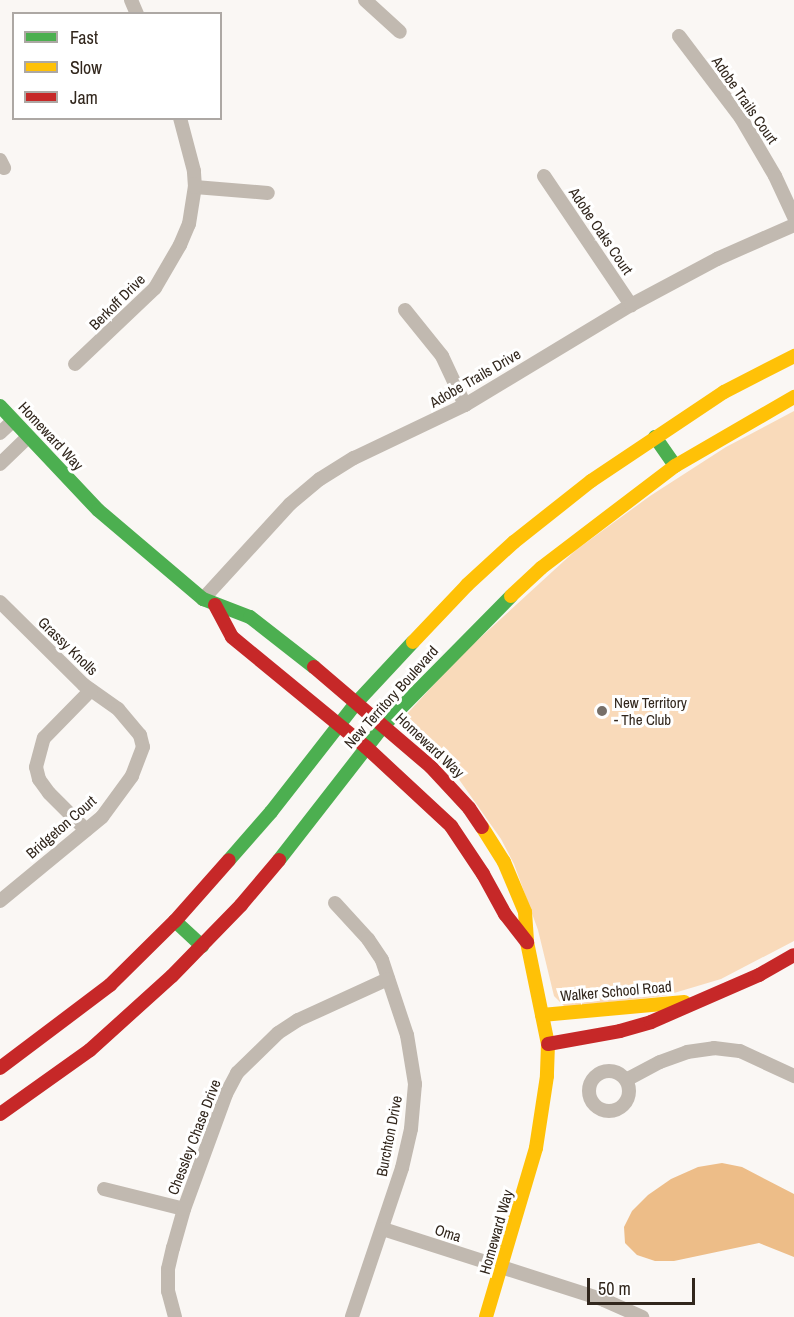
<!DOCTYPE html>
<html>
<head>
<meta charset="utf-8">
<style>
	body { margin:0 }
	#map { position:relative; width:794px; height:1317px; overflow:hidden; background:#faf7f4; font-family:"Archivo Narrow",sans-serif }
	div>[style] { position:absolute }
	[style*='--x'] { left:calc(var(--x)*1px); top:calc(var(--y)*1px); width:calc(var(--w)*1px); rotate:calc(var(--a)*1deg) }
	.green>* { inset:0; background:#f9daba }
	.water>* { inset:0; background:#edbd88 }
	.street>* { height:14px; margin:-7px; padding:0 7px; transform-origin:7px; border-radius:7px; background:#c1b9b0 }
	.street>.ring { margin:-7px; padding:0; box-sizing:content-box; background:none; border:14px solid #c1b9b0; border-radius:50% }
	.fast>* { height:14px; margin:-7px; padding:0 7px; transform-origin:7px; border-radius:7px; background:#4caf50 }
	.slow>* { height:14px; margin:-7px; padding:0 7px; transform-origin:7px; border-radius:7px; background:#ffc107 }
	.jam>* { height:14px; margin:-7px; padding:0 7px; transform-origin:7px; border-radius:7px; background:#c62828 }
	.dots>* { width:16px; height:16px; translate:-50% -50%; box-sizing:border-box; border:3px solid #fff; border-radius:50% }
	span { translate:-50% -50%; white-space:nowrap; text-align:center; line-height:1.15; -webkit-text-stroke:6px #fff; paint-order:stroke }
	.street-label { font-size:15px; color:#31261c }
	.poi-label { font-size:15px; color:#31261c }
	.left { translate:0 -50%; text-align:left }
	.legend { position:absolute; left:12px; top:12px; width:210px; height:108px; box-sizing:border-box; background:#fff; border:2px solid #ada8a4; margin:0; padding:8px 10px; list-style:none; font-size:18px; color:#31261c }
	.legend li { display:flex; align-items:center; gap:12px; height:30px }
	.legend b { width:30px; border:2px solid #ada8a4 }
	.scale { position:absolute; left:587px; top:1278px; width:108px; height:27px; box-sizing:border-box; border:3px solid #31261c; border-top:0; padding-left:8px; font-size:18px; line-height:21px; white-space:nowrap; color:#31261c; -webkit-text-stroke:4px #fff; paint-order:stroke }
</style>
</head>
<body>
<div id="map">
	<div class="green">
		<div style="clip-path:polygon(794px 411px,794px 941px,721px 979px,664px 996px,565px 1007px,554px 996px,538px 930px,514px 864px,501px 839px,458px 778px,411px 739px,403px 725px,406px 715px,458px 658px,576px 550px,650px 496px,726px 447px)"></div>
	</div>
	<div class="water">
		<div style="clip-path:polygon(722px 1163px,742px 1167px,794px 1194px,794px 1257px,759px 1243px,674px 1261px,655px 1261px,637px 1255px,625px 1243px,624px 1227px,632px 1211px,648px 1195px,671px 1179px,698px 1167px)"></div>
	</div>
	<div class="street">
		<div style="--x:131;--y:0;--w:15;--a:67"></div>
		<div style="--x:365;--y:0;--w:47;--a:42.4"></div>
		<div style="--x:679;--y:36;--w:103;--a:52.9"></div>
		<div style="--x:741;--y:118;--w:67;--a:59.6"></div>
		<div style="--x:775;--y:176;--w:45;--a:65.1"></div>
		<div style="--x:0;--y:160;--w:9;--a:63"></div>
		<div style="--x:544;--y:176;--w:156;--a:56"></div>
		<div style="--x:195;--y:187;--w:73;--a:4.7"></div>
		<div style="--x:405;--y:310;--w:59;--a:51.2"></div>
		<div style="--x:442;--y:356;--w:54;--a:64.9"></div>
		<div style="--x:75;--y:364;--w:110;--a:-43.5"></div>
		<div style="--x:155;--y:288;--w:50;--a:-59.8"></div>
		<div style="--x:180;--y:245;--w:23;--a:-67"></div>
		<div style="--x:189;--y:224;--w:37;--a:-81"></div>
		<div style="--x:195;--y:187;--w:16;--a:-94"></div>
		<div style="--x:194;--y:171;--w:55;--a:-104.8"></div>
		<div style="--x:0;--y:433;--w:18;--a:-43"></div>
		<div style="--x:0;--y:464;--w:39;--a:-44"></div>
		<div style="--x:203;--y:599;--w:129;--a:-47.5"></div>
		<div style="--x:290;--y:504;--w:39;--a:-40"></div>
		<div style="--x:320;--y:479;--w:40;--a:-32"></div>
		<div style="--x:354;--y:458;--w:123;--a:-25.5"></div>
		<div style="--x:465;--y:405;--w:194;--a:-31.1"></div>
		<div style="--x:631;--y:305;--w:98;--a:-28.1"></div>
		<div style="--x:717;--y:259;--w:84;--a:-23.8"></div>
		<div style="--x:0;--y:602;--w:118;--a:44.7"></div>
		<div style="--x:84;--y:685;--w:42;--a:35.2"></div>
		<div style="--x:118;--y:709;--w:34;--a:50"></div>
		<div style="--x:140;--y:735;--w:12;--a:76"></div>
		<div style="--x:143;--y:747;--w:31;--a:111"></div>
		<div style="--x:132;--y:776;--w:51;--a:126.2"></div>
		<div style="--x:102;--y:817;--w:132;--a:140.5"></div>
		<div style="--x:86;--y:830;--w:52;--a:-135"></div>
		<div style="--x:49;--y:793;--w:17;--a:-126"></div>
		<div style="--x:39;--y:779;--w:12;--a:-104"></div>
		<div style="--x:36;--y:767;--w:30;--a:-75"></div>
		<div style="--x:44;--y:738;--w:67;--a:-45.6"></div>
		<div style="--x:335;--y:903;--w:49;--a:47.5"></div>
		<div style="--x:368;--y:939;--w:25;--a:56"></div>
		<div style="--x:382;--y:960;--w:79;--a:71.6"></div>
		<div style="--x:407;--y:1035;--w:50;--a:80.7"></div>
		<div style="--x:415;--y:1084;--w:45;--a:95.1"></div>
		<div style="--x:411;--y:1129;--w:40;--a:103"></div>
		<div style="--x:402;--y:1168;--w:157;--a:108.6"></div>
		<div class="ring" style="left:589px;top:1071px;width:26px;height:26px"></div>
		<div style="--x:626;--y:1080;--w:38;--a:-28"></div>
		<div style="--x:660;--y:1062;--w:29;--a:-20"></div>
		<div style="--x:687;--y:1052;--w:27;--a:-8"></div>
		<div style="--x:714;--y:1048;--w:26;--a:7"></div>
		<div style="--x:740;--y:1051;--w:60;--a:24.8"></div>
		<div style="--x:104;--y:1189;--w:82;--a:14"></div>
		<div style="--x:383;--y:1229;--w:232;--a:17.8"></div>
		<div style="--x:604;--y:1300;--w:42;--a:24.1"></div>
		<div style="--x:175;--y:1317;--w:27;--a:-105"></div>
		<div style="--x:168;--y:1291;--w:22;--a:-90"></div>
		<div style="--x:168;--y:1269;--w:22;--a:-77"></div>
		<div style="--x:173;--y:1248;--w:41;--a:-74.2"></div>
		<div style="--x:184;--y:1209;--w:122;--a:-69.9"></div>
		<div style="--x:226;--y:1094;--w:24;--a:-62"></div>
		<div style="--x:237;--y:1073;--w:57;--a:-44.3"></div>
		<div style="--x:278;--y:1033;--w:24;--a:-33"></div>
		<div style="--x:298;--y:1020;--w:99;--a:-24.5"></div>
	</div>
	<div class="fast">
		<div style="--x:0;--y:406;--w:143;--a:46.7"></div>
		<div style="--x:98;--y:510;--w:138;--a:40.3"></div>
		<div style="--x:203;--y:599;--w:50;--a:21"></div>
		<div style="--x:250;--y:617;--w:81;--a:38"></div>
		<div style="--x:655;--y:437;--w:35;--a:55"></div>
		<div style="--x:229;--y:860;--w:64;--a:-48.8"></div>
		<div style="--x:271;--y:812;--w:140;--a:-52"></div>
		<div style="--x:357;--y:702;--w:82;--a:-47"></div>
		<div style="--x:279;--y:860;--w:171;--a:-52.1"></div>
		<div style="--x:384;--y:725;--w:181;--a:-45.4"></div>
		<div style="--x:175;--y:921;--w:37;--a:43"></div>
	</div>
	<div class="slow">
		<div style="--x:511;--y:596;--w:41;--a:-43"></div>
		<div style="--x:541;--y:568;--w:168;--a:-37.3"></div>
		<div style="--x:675;--y:466;--w:138;--a:-30.1"></div>
		<div style="--x:413;--y:642;--w:79;--a:-46.5"></div>
		<div style="--x:467;--y:585;--w:64;--a:-42.5"></div>
		<div style="--x:514;--y:542;--w:98;--a:-38.4"></div>
		<div style="--x:591;--y:481;--w:160;--a:-33.8"></div>
		<div style="--x:724;--y:392;--w:79;--a:-27.2"></div>
		<div style="--x:482;--y:827;--w:41;--a:57.8"></div>
		<div style="--x:504;--y:862;--w:54;--a:67.2"></div>
		<div style="--x:525;--y:912;--w:30;--a:86"></div>
		<div style="--x:527;--y:942;--w:104;--a:78.4"></div>
		<div style="--x:548;--y:1044;--w:32;--a:92"></div>
		<div style="--x:547;--y:1076;--w:73;--a:98.7"></div>
		<div style="--x:536;--y:1148;--w:176;--a:106.5"></div>
		<div style="--x:542;--y:1015;--w:143;--a:-5.2"></div>
	</div>
	<div class="jam">
		<div style="--x:215;--y:605;--w:36;--a:62"></div>
		<div style="--x:232;--y:637;--w:173;--a:39.4"></div>
		<div style="--x:366;--y:747;--w:116;--a:42.9"></div>
		<div style="--x:451;--y:826;--w:58;--a:56.3"></div>
		<div style="--x:483;--y:874;--w:46;--a:61.2"></div>
		<div style="--x:505;--y:914;--w:36;--a:52"></div>
		<div style="--x:314;--y:667;--w:154;--a:40.5"></div>
		<div style="--x:431;--y:767;--w:56;--a:47.2"></div>
		<div style="--x:469;--y:808;--w:23;--a:56"></div>
		<div style="--x:548;--y:1044;--w:73;--a:-10.2"></div>
		<div style="--x:620;--y:1031;--w:32;--a:-16"></div>
		<div style="--x:651;--y:1022;--w:118;--a:-23.5"></div>
		<div style="--x:759;--y:975;--w:40;--a:-29.7"></div>
		<div style="--x:0;--y:1068;--w:138;--a:-37"></div>
		<div style="--x:110;--y:985;--w:91;--a:-44.6"></div>
		<div style="--x:175;--y:921;--w:81;--a:-48.5"></div>
		<div style="--x:0;--y:1114;--w:110;--a:-35.4"></div>
		<div style="--x:90;--y:1050;--w:110;--a:-42.1"></div>
		<div style="--x:172;--y:976;--w:99;--a:-45.8"></div>
		<div style="--x:241;--y:905;--w:59;--a:-49.8"></div>
	</div>
	<div class="dots">
		<div style="left:602px;top:711px;background:#776f68"></div>
	</div>
	<div class="street-label">
		<span style="left:745px;top:100px;rotate:55deg">Adobe Trails Court</span>
		<span style="left:601px;top:231px;rotate:56deg">Adobe Oaks Court</span>
		<span style="left:117px;top:302px;rotate:-45deg">Berkoff Drive</span>
		<span style="left:475px;top:378px;rotate:-30deg">Adobe Trails Drive</span>
		<span style="left:51px;top:436px;rotate:47deg">Homeward Way</span>
		<span style="left:68px;top:646px;rotate:44deg">Grassy Knolls</span>
		<span style="left:391px;top:697px;rotate:-48deg">New Territory Boulevard</span>
		<span style="left:430px;top:745px;rotate:43deg">Homeward Way</span>
		<span style="left:61px;top:827px;rotate:-41deg">Bridgeton Court</span>
		<span style="left:616px;top:991px;rotate:-5deg">Walker School Road</span>
		<span style="left:389px;top:1136px;rotate:-79deg">Burchton Drive</span>
		<span style="left:194px;top:1137px;rotate:-69deg">Chessley Chase Drive</span>
		<span style="left:496px;top:1232px;rotate:-74deg">Homeward Way</span>
		<span style="left:448px;top:1233px;rotate:18deg">Oma</span>
	</div>
	<div class="poi-label">
		<span class="left" style="left:614px;top:711px">New Territory<br>- The Club</span>
	</div>
	<ul class="legend">
	<li><b style="height:8px;background:#4caf50"></b>Fast</li>
	<li><b style="height:8px;background:#ffc107"></b>Slow</li>
	<li><b style="height:8px;background:#c62828"></b>Jam</li>
	</ul>
	<div class="scale">50 m</div>
</div>
</body>
</html>
